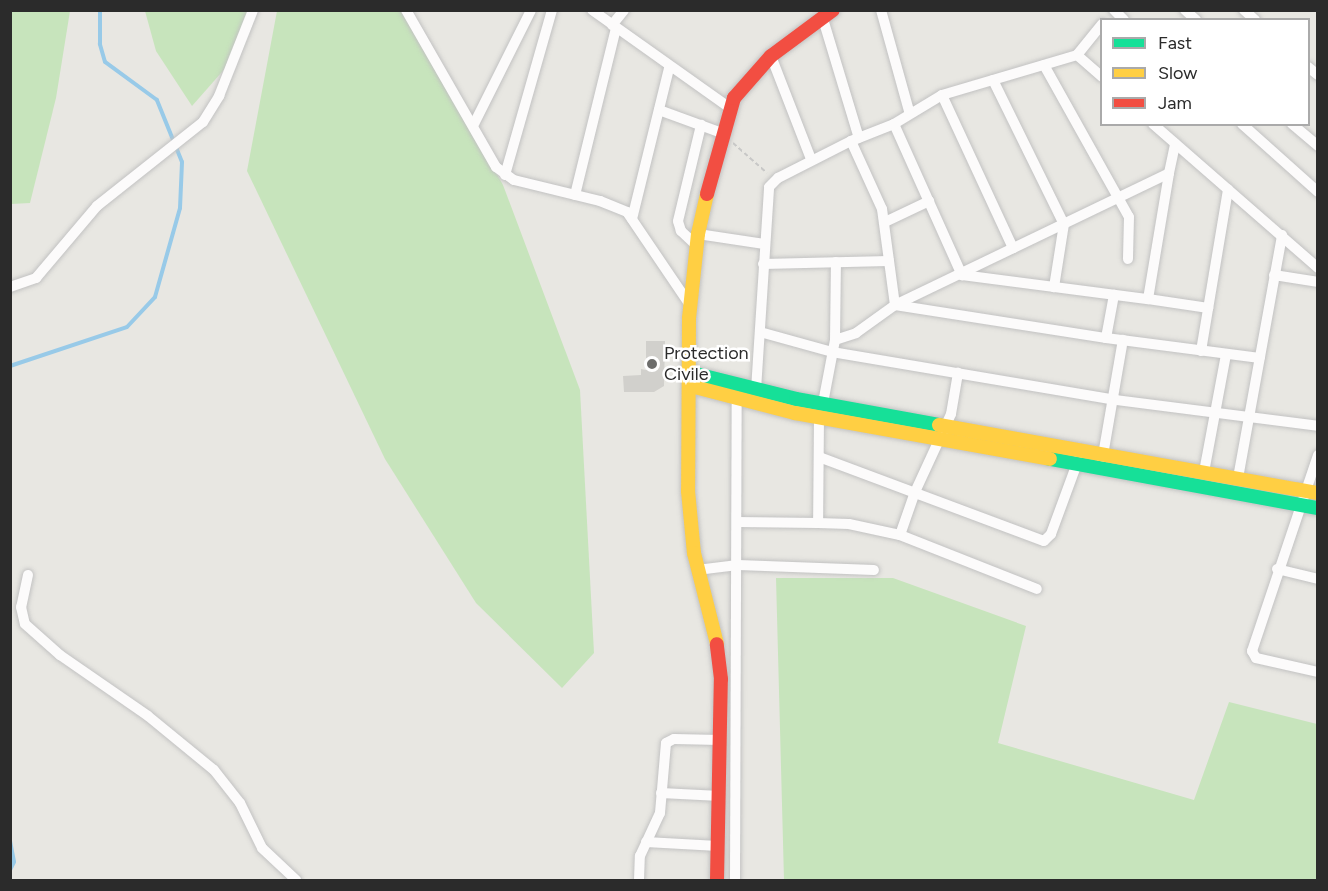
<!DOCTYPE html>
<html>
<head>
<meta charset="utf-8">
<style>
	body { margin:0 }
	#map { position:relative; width:1328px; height:891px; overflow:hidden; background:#e8e7e2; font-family:Figtree,sans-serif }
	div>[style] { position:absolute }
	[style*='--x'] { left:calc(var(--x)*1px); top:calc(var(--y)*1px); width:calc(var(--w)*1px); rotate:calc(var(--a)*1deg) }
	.green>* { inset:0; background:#c7e4bc }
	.stream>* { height:4px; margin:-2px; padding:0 2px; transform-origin:2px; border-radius:2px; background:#98cae8 }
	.building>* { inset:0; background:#d1d0cc }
	.path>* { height:2px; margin-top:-1px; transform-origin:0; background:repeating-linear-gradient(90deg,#c8c8c7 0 4.5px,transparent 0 7.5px) }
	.roads { filter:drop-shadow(0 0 2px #c2c2c2) drop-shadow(0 0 2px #c2c2c2) }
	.street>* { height:10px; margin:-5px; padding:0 5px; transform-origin:5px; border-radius:5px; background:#fcfbfb }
	.fast>* { height:14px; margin:-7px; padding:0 7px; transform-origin:7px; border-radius:7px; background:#16e098 }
	.slow>* { height:14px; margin:-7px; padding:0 7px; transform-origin:7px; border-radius:7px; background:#ffcf43 }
	.jam>* { height:14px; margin:-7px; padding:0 7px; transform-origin:7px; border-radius:7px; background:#f24e42 }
	.dots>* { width:16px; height:16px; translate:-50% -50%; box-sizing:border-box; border:3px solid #fff; border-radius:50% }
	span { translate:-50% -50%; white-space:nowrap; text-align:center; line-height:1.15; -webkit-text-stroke:5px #fff; paint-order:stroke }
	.poi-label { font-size:18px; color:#2b2b2b }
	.left { translate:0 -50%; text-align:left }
	.frame { position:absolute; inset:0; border:12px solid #2b2b2b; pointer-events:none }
	.legend { position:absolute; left:1100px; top:18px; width:210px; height:108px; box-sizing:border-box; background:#fff; border:2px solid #aaa; margin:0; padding:8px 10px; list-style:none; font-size:18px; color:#2b2b2b }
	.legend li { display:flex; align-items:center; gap:12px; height:30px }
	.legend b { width:30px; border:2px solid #aaa }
</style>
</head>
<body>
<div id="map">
	<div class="green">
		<div style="clip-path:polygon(11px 10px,70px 11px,56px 98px,30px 203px,11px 204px)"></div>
		<div style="clip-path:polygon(145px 11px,256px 11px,244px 47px,192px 106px,156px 51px)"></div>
		<div style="clip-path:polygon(277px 11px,404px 11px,503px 185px,580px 390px,594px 653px,562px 688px,476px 603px,385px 459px,247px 171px)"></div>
		<div style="clip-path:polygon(776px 578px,893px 578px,1026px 626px,998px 743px,1194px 800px,1229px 702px,1317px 724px,1317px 880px,784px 880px)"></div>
	</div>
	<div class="stream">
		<div style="--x:10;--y:366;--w:123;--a:-18.4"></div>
		<div style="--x:127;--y:327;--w:41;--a:-47"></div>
		<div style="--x:155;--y:297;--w:92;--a:-74.3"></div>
		<div style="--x:180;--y:208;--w:46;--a:-87.5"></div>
		<div style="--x:182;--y:162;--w:67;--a:-112"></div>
		<div style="--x:157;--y:100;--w:64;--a:-143.8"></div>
		<div style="--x:105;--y:62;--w:19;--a:-106"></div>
		<div style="--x:100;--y:44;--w:34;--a:-90"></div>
		<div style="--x:10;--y:841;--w:21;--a:79"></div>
		<div style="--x:14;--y:862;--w:9;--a:117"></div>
	</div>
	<div class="building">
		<div style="clip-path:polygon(646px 341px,665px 341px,664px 386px,654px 392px,624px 392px,623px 376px,641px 375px,641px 369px,646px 370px)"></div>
	</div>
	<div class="path">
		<div style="--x:733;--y:143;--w:45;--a:41.4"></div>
	</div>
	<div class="roads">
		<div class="street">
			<div style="--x:406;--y:10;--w:181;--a:60.2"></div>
			<div style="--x:496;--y:167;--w:22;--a:36"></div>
			<div style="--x:514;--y:180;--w:89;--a:13.7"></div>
			<div style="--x:600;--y:201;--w:29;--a:22"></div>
			<div style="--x:627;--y:212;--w:112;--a:55.9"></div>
			<div style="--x:592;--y:10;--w:169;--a:35.4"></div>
			<div style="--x:881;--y:10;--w:105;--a:74.5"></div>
			<div style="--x:1114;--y:10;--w:14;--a:45"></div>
			<div style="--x:1185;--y:10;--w:15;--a:42"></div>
			<div style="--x:1244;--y:10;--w:15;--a:42"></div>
			<div style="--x:823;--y:19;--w:124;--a:73.2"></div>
			<div style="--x:612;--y:25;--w:19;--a:-51"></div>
			<div style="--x:1077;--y:55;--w:33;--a:41"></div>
			<div style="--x:771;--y:56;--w:110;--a:68.8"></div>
			<div style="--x:1044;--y:65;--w:174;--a:60.8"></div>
			<div style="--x:1129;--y:217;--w:42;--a:91.4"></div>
			<div style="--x:1308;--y:67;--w:13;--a:39"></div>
			<div style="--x:993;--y:80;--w:161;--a:63.8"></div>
			<div style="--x:1064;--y:224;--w:64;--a:99"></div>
			<div style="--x:942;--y:95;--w:169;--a:65.1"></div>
			<div style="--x:659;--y:110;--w:67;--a:20.1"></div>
			<div style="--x:474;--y:124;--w:127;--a:-63.4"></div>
			<div style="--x:894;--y:124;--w:166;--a:65.8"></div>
			<div style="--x:962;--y:275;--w:188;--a:7.4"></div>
			<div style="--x:1148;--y:299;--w:128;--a:-80.5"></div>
			<div style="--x:1153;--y:124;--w:219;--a:41.1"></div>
			<div style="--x:1242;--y:124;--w:102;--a:41.8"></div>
			<div style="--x:1292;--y:124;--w:34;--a:40"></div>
			<div style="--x:851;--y:141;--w:46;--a:-21.6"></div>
			<div style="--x:894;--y:124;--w:56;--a:-31.1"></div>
			<div style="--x:942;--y:95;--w:141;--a:-16.5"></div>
			<div style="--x:1077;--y:55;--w:40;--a:-51"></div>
			<div style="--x:505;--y:175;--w:172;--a:-74.1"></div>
			<div style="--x:575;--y:195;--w:172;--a:-76.2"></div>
			<div style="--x:632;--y:219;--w:155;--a:-76.2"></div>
			<div style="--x:885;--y:222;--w:49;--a:-25.5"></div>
			<div style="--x:698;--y:234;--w:67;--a:8.6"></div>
			<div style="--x:696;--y:245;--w:21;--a:-137"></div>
			<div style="--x:681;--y:231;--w:10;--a:-107"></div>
			<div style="--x:678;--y:221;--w:99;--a:-76.5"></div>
			<div style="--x:763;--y:264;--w:126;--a:-1.4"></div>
			<div style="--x:1274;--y:275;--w:45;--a:9"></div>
			<div style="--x:10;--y:287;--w:28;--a:-19"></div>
			<div style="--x:36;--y:278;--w:94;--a:-49.7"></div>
			<div style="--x:97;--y:206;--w:135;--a:-38.4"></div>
			<div style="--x:203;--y:122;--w:31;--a:-58"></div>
			<div style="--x:219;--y:96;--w:92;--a:-68.4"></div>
			<div style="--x:1148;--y:299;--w:61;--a:8.5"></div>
			<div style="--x:760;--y:332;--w:75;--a:15.5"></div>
			<div style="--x:832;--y:352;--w:288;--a:9.6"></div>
			<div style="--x:1116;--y:400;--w:204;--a:7.3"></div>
			<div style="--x:1106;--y:338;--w:44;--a:-79.5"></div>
			<div style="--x:835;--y:340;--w:22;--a:-18"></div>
			<div style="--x:856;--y:333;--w:48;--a:-35.7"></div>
			<div style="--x:895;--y:305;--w:304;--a:-25.7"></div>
			<div style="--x:1169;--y:173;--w:30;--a:-78"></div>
			<div style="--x:1201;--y:351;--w:164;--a:-80.5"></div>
			<div style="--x:756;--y:390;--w:203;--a:-86.3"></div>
			<div style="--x:769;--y:187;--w:13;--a:-45"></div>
			<div style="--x:778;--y:178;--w:82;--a:-26.9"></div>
			<div style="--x:851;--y:141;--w:75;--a:65.5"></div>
			<div style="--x:882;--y:209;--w:97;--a:82.3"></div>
			<div style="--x:895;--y:305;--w:214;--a:8.9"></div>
			<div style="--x:1106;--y:338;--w:155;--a:7.4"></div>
			<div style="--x:823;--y:403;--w:64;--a:-79.2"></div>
			<div style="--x:835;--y:340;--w:78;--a:-89.3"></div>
			<div style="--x:819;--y:418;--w:105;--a:90.5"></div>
			<div style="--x:818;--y:523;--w:31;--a:2"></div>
			<div style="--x:849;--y:524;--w:52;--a:12.2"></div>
			<div style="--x:900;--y:535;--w:46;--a:-70.8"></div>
			<div style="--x:915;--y:492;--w:86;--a:-65.2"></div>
			<div style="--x:951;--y:414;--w:42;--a:-80.3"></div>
			<div style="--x:1318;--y:455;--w:207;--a:108.6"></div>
			<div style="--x:1252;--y:651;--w:8;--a:60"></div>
			<div style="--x:1256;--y:658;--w:64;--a:12.7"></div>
			<div style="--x:819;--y:457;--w:240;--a:20.5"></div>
			<div style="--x:1044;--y:541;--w:10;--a:-45"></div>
			<div style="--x:1051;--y:534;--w:81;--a:-69.8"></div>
			<div style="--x:1102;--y:461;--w:123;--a:-80.2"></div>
			<div style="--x:1204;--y:472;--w:120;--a:-79.4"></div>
			<div style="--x:1238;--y:478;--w:247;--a:-79.7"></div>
			<div style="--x:737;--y:522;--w:81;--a:0.7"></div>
			<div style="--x:900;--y:535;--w:147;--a:21.5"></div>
			<div style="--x:1277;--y:569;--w:42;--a:13.7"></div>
			<div style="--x:697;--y:570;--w:41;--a:-7"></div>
			<div style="--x:738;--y:565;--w:136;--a:2.1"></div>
			<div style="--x:28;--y:575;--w:33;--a:102"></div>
			<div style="--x:21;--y:607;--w:17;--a:77"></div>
			<div style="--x:25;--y:624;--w:47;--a:41.5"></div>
			<div style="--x:60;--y:655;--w:107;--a:34.7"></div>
			<div style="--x:148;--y:716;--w:85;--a:39.3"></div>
			<div style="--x:214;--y:770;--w:42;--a:51.8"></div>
			<div style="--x:240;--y:803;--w:50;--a:63.9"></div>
			<div style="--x:262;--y:848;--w:47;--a:43.3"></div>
			<div style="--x:661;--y:793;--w:59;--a:2.9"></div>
			<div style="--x:646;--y:842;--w:72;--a:3.2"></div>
			<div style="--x:639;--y:880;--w:24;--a:-88"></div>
			<div style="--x:640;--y:856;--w:47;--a:-65.1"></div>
			<div style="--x:660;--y:813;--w:70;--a:-85.1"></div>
			<div style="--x:666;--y:743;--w:9;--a:-27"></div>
			<div style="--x:674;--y:739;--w:46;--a:1.2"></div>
			<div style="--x:735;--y:880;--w:481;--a:-89.8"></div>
		</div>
		<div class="fast">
			<div style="--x:688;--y:372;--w:111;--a:14"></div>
			<div style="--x:796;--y:399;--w:145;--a:10.3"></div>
			<div style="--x:1050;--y:459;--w:272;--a:10.4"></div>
		</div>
		<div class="slow">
			<div style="--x:707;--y:194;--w:41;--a:102.7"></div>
			<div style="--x:698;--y:234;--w:84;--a:96.1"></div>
			<div style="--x:689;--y:318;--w:173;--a:90.3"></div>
			<div style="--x:688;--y:491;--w:62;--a:84.5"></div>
			<div style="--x:694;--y:553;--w:94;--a:75.8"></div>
			<div style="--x:691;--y:386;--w:107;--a:14.6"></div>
			<div style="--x:795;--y:413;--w:259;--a:10.2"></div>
			<div style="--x:939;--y:425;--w:385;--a:10.2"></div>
		</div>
		<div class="jam">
			<div style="--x:707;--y:194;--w:100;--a:-74.3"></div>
			<div style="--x:734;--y:98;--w:56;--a:-48.6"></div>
			<div style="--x:771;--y:56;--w:77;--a:-36.6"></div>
			<div style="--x:717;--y:880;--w:201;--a:-88.9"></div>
			<div style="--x:721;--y:679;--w:35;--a:-97"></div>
		</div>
	</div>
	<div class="dots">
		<div style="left:652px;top:364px;background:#6d6d6b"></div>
	</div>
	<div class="poi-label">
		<span class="left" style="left:664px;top:364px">Protection<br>Civile</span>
	</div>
	<div class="frame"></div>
	<ul class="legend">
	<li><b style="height:8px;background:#16e098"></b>Fast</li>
	<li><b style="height:8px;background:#ffcf43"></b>Slow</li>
	<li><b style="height:8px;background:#f24e42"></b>Jam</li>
	</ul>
</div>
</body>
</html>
